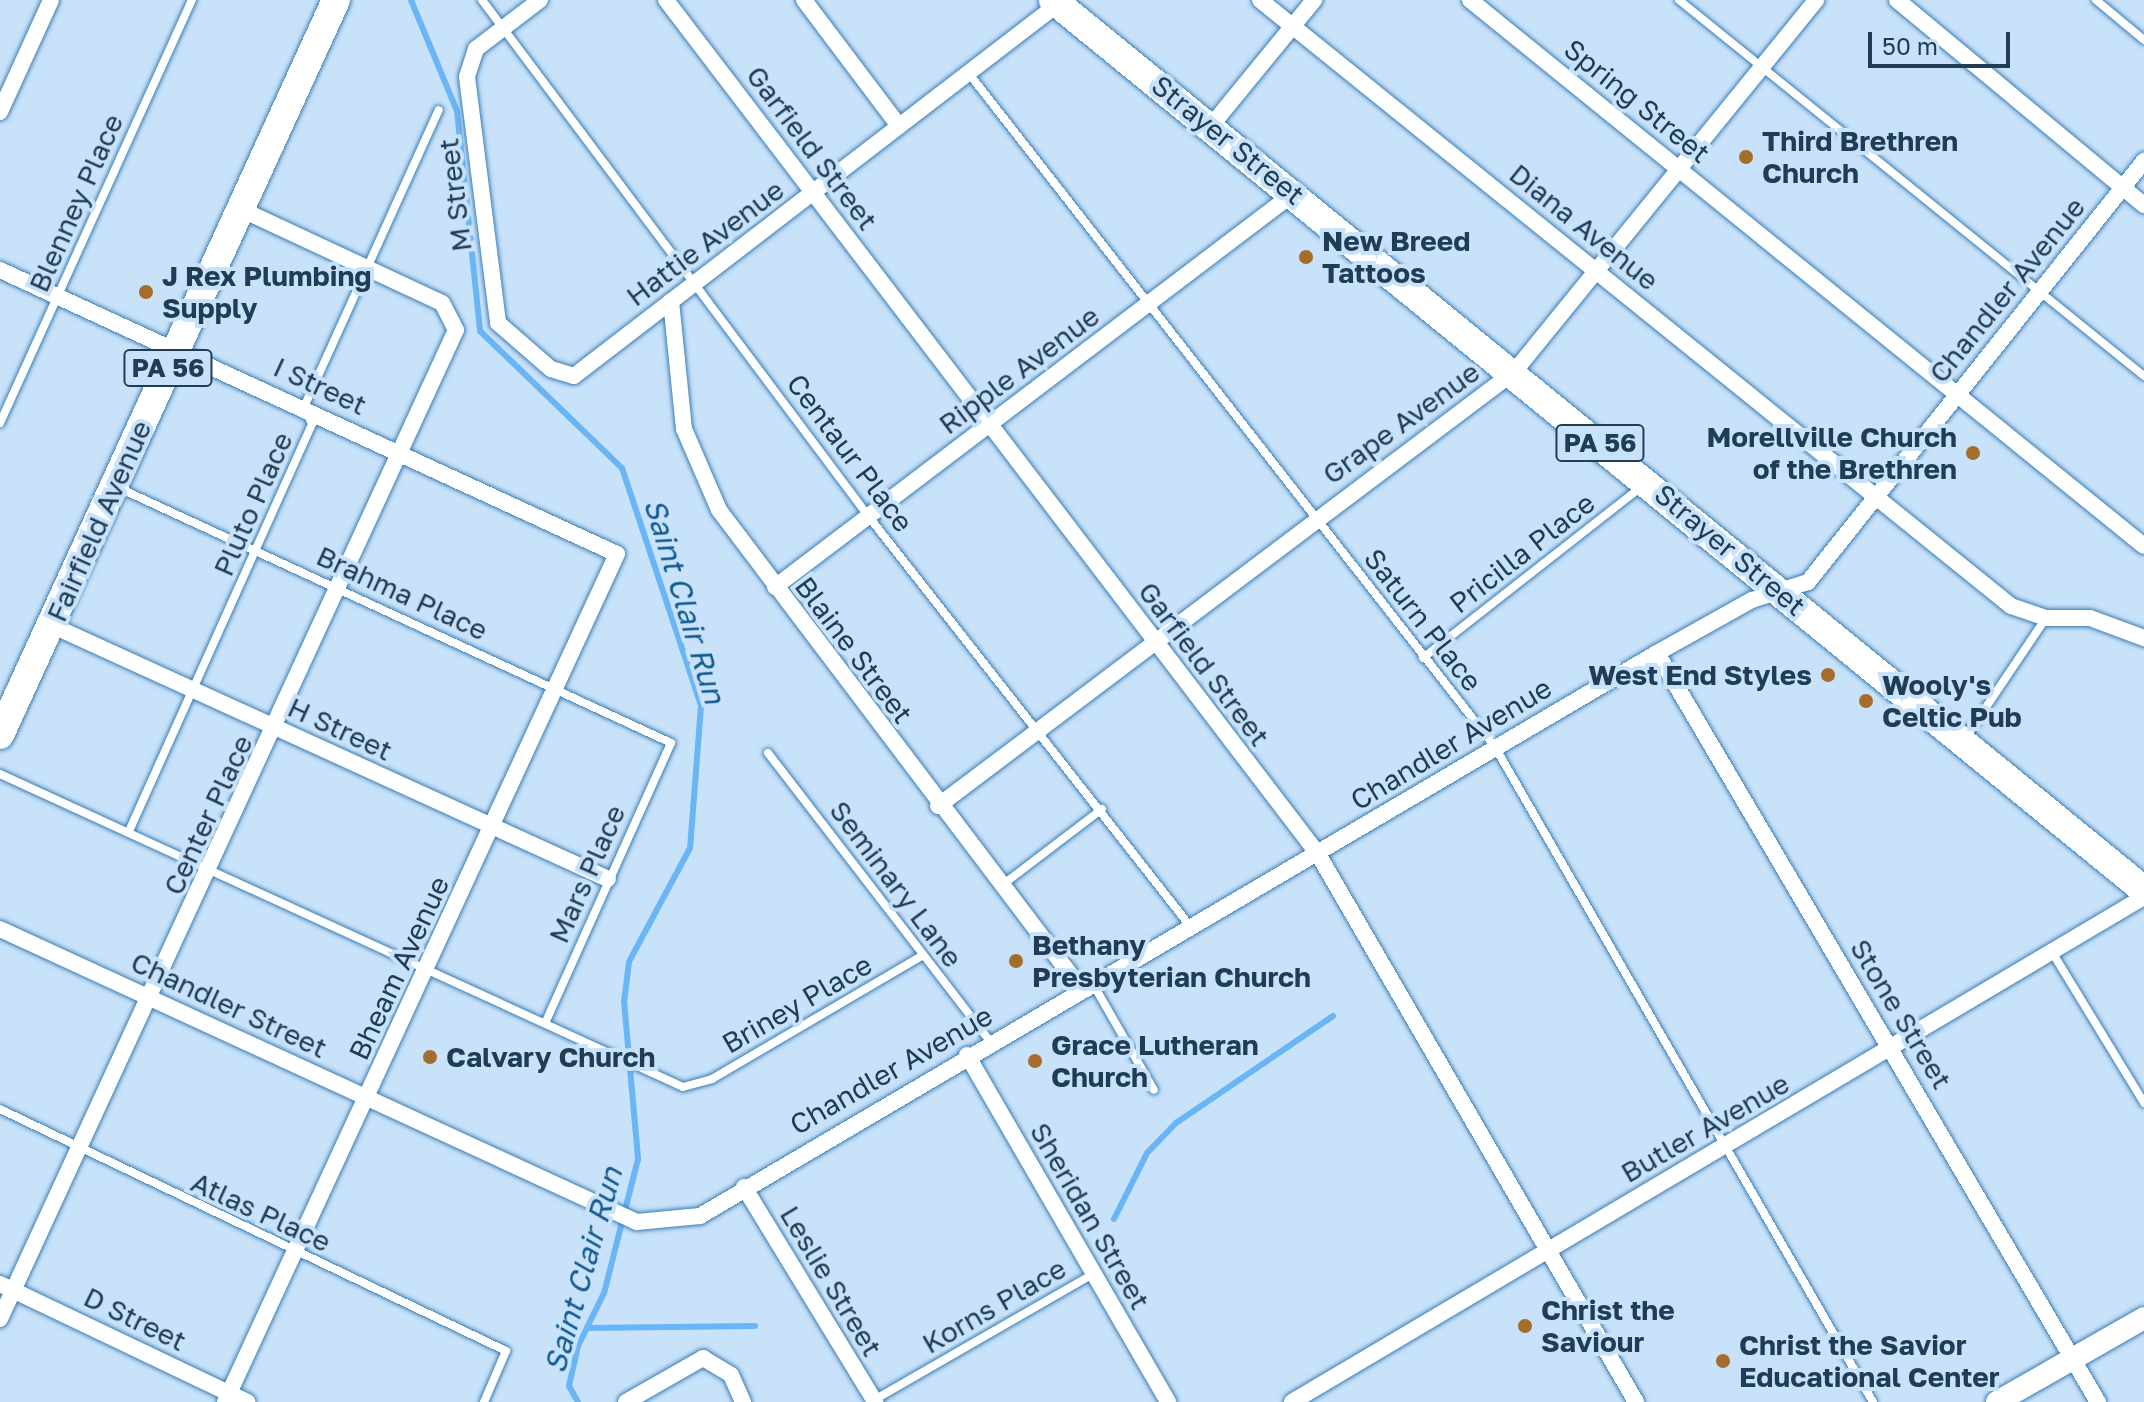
<!DOCTYPE html>
<html>
<head>
<meta charset="utf-8">
<style>
	body { margin:0 }
	#map { position:relative; width:2144px; height:1402px; overflow:hidden; background:#c8e2fa; font-family:"Golos Text",sans-serif }
	div>[style] { position:absolute }
	[style*='--x'] { left:calc(var(--x)*1px); top:calc(var(--y)*1px); width:calc(var(--w)*1px); rotate:calc(var(--a)*1deg) }
	.stream>* { height:6px; margin:-3px; padding:0 3px; transform-origin:3px; border-radius:3px; background:#6ab5f5 }
	.roads { filter:drop-shadow(0 0 2px #3a7db4) drop-shadow(0 0 2px #3a7db4) }
	.lane>* { height:8px; margin:-4px; padding:0 4px; transform-origin:4px; border-radius:4px; background:#fff }
	.street>* { height:16px; margin:-8px; padding:0 8px; transform-origin:8px; border-radius:8px; background:#fff }
	.secondary>* { height:22px; margin:-11px; padding:0 11px; transform-origin:11px; border-radius:11px; background:#fff }
	.highway>* { height:28px; margin:-14px; padding:0 14px; transform-origin:14px; border-radius:14px; background:#fff }
	.dots>* { width:22px; height:22px; translate:-50% -50%; box-sizing:border-box; border:4px solid #c8e2fa; border-radius:50% }
	span { translate:-50% -50%; white-space:nowrap; text-align:center; line-height:1.15; -webkit-text-stroke:8px #c8e2fa; paint-order:stroke }
	.shield-label span { padding:2px 6px; background:#c8e2fa; border:2px solid; border-radius:6px; -webkit-text-stroke-width:0 }
	.shield-label { font-size:26px; color:#213d55; font-weight:700 }
	.street-label { font-size:28px; color:#213d55 }
	.poi-label { font-size:28px; color:#213d55; font-weight:700 }
	.left { translate:0 -50%; text-align:left }
	.right { translate:-100% -50%; text-align:right }
	.water-label { font-size:30px; color:#145b90; font-style:italic }
	.scale { position:absolute; left:1868px; top:32px; width:142px; height:36px; box-sizing:border-box; border:4px solid #213d55; border-top:0; padding-left:10px; font-size:24px; line-height:28px; white-space:nowrap; color:#213d55; -webkit-text-stroke:6px #c8e2fa; paint-order:stroke }
</style>
</head>
<body>
<div id="map">
	<div class="stream">
		<div style="--x:411;--y:0;--w:120;--a:67.5"></div>
		<div style="--x:457;--y:111;--w:221;--a:84"></div>
		<div style="--x:480;--y:331;--w:197;--a:44"></div>
		<div style="--x:622;--y:468;--w:251;--a:71.6"></div>
		<div style="--x:701;--y:706;--w:142;--a:94.4"></div>
		<div style="--x:690;--y:848;--w:129;--a:118.2"></div>
		<div style="--x:629;--y:962;--w:39;--a:97"></div>
		<div style="--x:624;--y:1001;--w:159;--a:84.9"></div>
		<div style="--x:638;--y:1159;--w:138;--a:104.2"></div>
		<div style="--x:604;--y:1293;--w:59;--a:116.1"></div>
		<div style="--x:578;--y:1346;--w:41;--a:102.7"></div>
		<div style="--x:569;--y:1386;--w:18;--a:61"></div>
		<div style="--x:1114;--y:1219;--w:74;--a:-63.4"></div>
		<div style="--x:1147;--y:1153;--w:42;--a:-46"></div>
		<div style="--x:1176;--y:1123;--w:190;--a:-34.3"></div>
		<div style="--x:587;--y:1328;--w:168;--a:-0.7"></div>
	</div>
	<div class="roads">
		<div class="lane">
			<div style="--x:482;--y:0;--w:646;--a:53.18"></div>
			<div style="--x:869;--y:517;--w:520;--a:51.87"></div>
			<div style="--x:1679;--y:0;--w:598;--a:38.96"></div>
			<div style="--x:2096;--y:0;--w:62;--a:39.8"></div>
			<div style="--x:970;--y:75;--w:853;--a:52"></div>
			<div style="--x:1495;--y:747;--w:756;--a:60.01"></div>
			<div style="--x:0;--y:423;--w:465;--a:-65.6"></div>
			<div style="--x:119;--y:488;--w:608;--a:24.79"></div>
			<div style="--x:671;--y:743;--w:307;--a:114.2"></div>
			<div style="--x:1423;--y:658;--w:277;--a:-38.1"></div>
			<div style="--x:1966;--y:737;--w:143;--a:-56.1"></div>
			<div style="--x:768;--y:753;--w:364;--a:52.4"></div>
			<div style="--x:0;--y:774;--w:751;--a:24.62"></div>
			<div style="--x:683;--y:1087;--w:30;--a:-15"></div>
			<div style="--x:712;--y:1079;--w:243;--a:-30.4"></div>
			<div style="--x:130;--y:829;--w:444;--a:-65.8"></div>
			<div style="--x:312;--y:424;--w:19;--a:-115"></div>
			<div style="--x:304;--y:407;--w:326;--a:-65.6"></div>
			<div style="--x:1001;--y:886;--w:127;--a:-37.3"></div>
			<div style="--x:2052;--y:952;--w:177;--a:58.6"></div>
			<div style="--x:1093;--y:984;--w:122;--a:60.1"></div>
			<div style="--x:0;--y:1109;--w:561;--a:25.56"></div>
			<div style="--x:506;--y:1351;--w:56;--a:113.3"></div>
			<div style="--x:874;--y:1400;--w:253;--a:-29.9"></div>
		</div>
		<div class="street">
			<div style="--x:540;--y:0;--w:81;--a:142.6"></div>
			<div style="--x:476;--y:49;--w:29;--a:108"></div>
			<div style="--x:467;--y:77;--w:248;--a:82.8"></div>
			<div style="--x:498;--y:323;--w:70;--a:41"></div>
			<div style="--x:551;--y:369;--w:24;--a:17"></div>
			<div style="--x:574;--y:376;--w:610;--a:-37.55"></div>
			<div style="--x:666;--y:0;--w:1074;--a:52.64"></div>
			<div style="--x:1318;--y:854;--w:634;--a:59.87"></div>
			<div style="--x:804;--y:0;--w:158;--a:53"></div>
			<div style="--x:1260;--y:0;--w:965;--a:38.9"></div>
			<div style="--x:2011;--y:606;--w:37;--a:19"></div>
			<div style="--x:2046;--y:618;--w:44;--a:0"></div>
			<div style="--x:2090;--y:618;--w:58;--a:20.3"></div>
			<div style="--x:1470;--y:0;--w:867;--a:39.01"></div>
			<div style="--x:1897;--y:0;--w:321;--a:39.7"></div>
			<div style="--x:0;--y:112;--w:123;--a:-65.5"></div>
			<div style="--x:1211;--y:126;--w:163;--a:-50.7"></div>
			<div style="--x:0;--y:270;--w:679;--a:24.72"></div>
			<div style="--x:617;--y:554;--w:934;--a:114.81"></div>
			<div style="--x:671;--y:301;--w:129;--a:84.2"></div>
			<div style="--x:684;--y:429;--w:88;--a:66.6"></div>
			<div style="--x:719;--y:510;--w:602;--a:52.9"></div>
			<div style="--x:775;--y:587;--w:652;--a:-37.2"></div>
			<div style="--x:51;--y:625;--w:612;--a:24.51"></div>
			<div style="--x:1657;--y:653;--w:869;--a:59.51"></div>
			<div style="--x:938;--y:806;--w:721;--a:-37"></div>
			<div style="--x:1514;--y:372;--w:479;--a:-50.9"></div>
			<div style="--x:0;--y:929;--w:701;--a:24.7"></div>
			<div style="--x:637;--y:1222;--w:63;--a:-5.4"></div>
			<div style="--x:700;--y:1216;--w:1110;--a:-30.47"></div>
			<div style="--x:1657;--y:653;--w:109;--a:-29.2"></div>
			<div style="--x:1752;--y:600;--w:59;--a:-17.8"></div>
			<div style="--x:1808;--y:582;--w:539;--a:-51.41"></div>
			<div style="--x:967;--y:1055;--w:401;--a:59.9"></div>
			<div style="--x:744;--y:1187;--w:252;--a:58.6"></div>
			<div style="--x:0;--y:1284;--w:274;--a:25.5"></div>
			<div style="--x:0;--y:1319;--w:1089;--a:-65.25"></div>
			<div style="--x:456;--y:330;--w:30;--a:-117"></div>
			<div style="--x:442;--y:303;--w:223;--a:-155"></div>
			<div style="--x:626;--y:1402;--w:89;--a:-29.7"></div>
			<div style="--x:703;--y:1358;--w:33;--a:31"></div>
			<div style="--x:731;--y:1375;--w:30;--a:66"></div>
			<div style="--x:1292;--y:1402;--w:990;--a:-30.66"></div>
		</div>
		<div class="secondary">
			<div style="--x:1997;--y:1402;--w:169;--a:-29.7"></div>
		</div>
		<div class="highway">
			<div style="--x:1053;--y:0;--w:1408;--a:39.21"></div>
			<div style="--x:0;--y:735;--w:808;--a:-65.43"></div>
		</div>
	</div>
	<div class="dots">
		<div style="left:1746px;top:157px;background:#a56c2a"></div>
		<div style="left:1306px;top:257px;background:#a56c2a"></div>
		<div style="left:146px;top:292px;background:#a56c2a"></div>
		<div style="left:1973px;top:453px;background:#a56c2a"></div>
		<div style="left:1828px;top:675px;background:#a56c2a"></div>
		<div style="left:1866px;top:701px;background:#a56c2a"></div>
		<div style="left:1016px;top:961px;background:#a56c2a"></div>
		<div style="left:430px;top:1057px;background:#a56c2a"></div>
		<div style="left:1035px;top:1061px;background:#a56c2a"></div>
		<div style="left:1525px;top:1326px;background:#a56c2a"></div>
		<div style="left:1723px;top:1361px;background:#a56c2a"></div>
	</div>
	<div class="shield-label">
		<span style="left:168px;top:368px">PA 56</span>
		<span style="left:1600px;top:443px">PA 56</span>
	</div>
	<div class="street-label">
		<span style="left:1637px;top:101px;rotate:39deg">Spring Street</span>
		<span style="left:1228px;top:140px;rotate:39deg">Strayer Street</span>
		<span style="left:812px;top:148px;rotate:53deg">Garfield Street</span>
		<span style="left:455px;top:195px;rotate:-97deg">M Street</span>
		<span style="left:76px;top:203px;rotate:-66deg">Blenney Place</span>
		<span style="left:1584px;top:227px;rotate:39deg">Diana Avenue</span>
		<span style="left:705px;top:243px;rotate:-37deg">Hattie Avenue</span>
		<span style="left:2007px;top:290px;rotate:-51deg">Chandler Avenue</span>
		<span style="left:1019px;top:370px;rotate:-37deg">Ripple Avenue</span>
		<span style="left:320px;top:386px;rotate:25deg">I Street</span>
		<span style="left:1401px;top:423px;rotate:-36deg">Grape Avenue</span>
		<span style="left:850px;top:453px;rotate:53deg">Centaur Place</span>
		<span style="left:253px;top:504px;rotate:-66deg">Pluto Place</span>
		<span style="left:99px;top:521px;rotate:-66deg">Fairfield Avenue</span>
		<span style="left:1730px;top:550px;rotate:40deg">Strayer Street</span>
		<span style="left:1522px;top:553px;rotate:-38deg">Pricilla Place</span>
		<span style="left:402px;top:593px;rotate:25deg">Brahma Place</span>
		<span style="left:1423px;top:620px;rotate:52deg">Saturn Place</span>
		<span style="left:854px;top:650px;rotate:53deg">Blaine Street</span>
		<span style="left:1204px;top:664px;rotate:53deg">Garfield Street</span>
		<span style="left:340px;top:729px;rotate:25deg">H Street</span>
		<span style="left:1451px;top:744px;rotate:-31deg">Chandler Avenue</span>
		<span style="left:208px;top:815px;rotate:-65deg">Center Place</span>
		<span style="left:587px;top:874px;rotate:-66deg">Mars Place</span>
		<span style="left:896px;top:884px;rotate:53deg">Seminary Lane</span>
		<span style="left:399px;top:968px;rotate:-65deg">Bheam Avenue</span>
		<span style="left:797px;top:1004px;rotate:-30deg">Briney Place</span>
		<span style="left:229px;top:1005px;rotate:25deg">Chandler Street</span>
		<span style="left:1901px;top:1014px;rotate:59deg">Stone Street</span>
		<span style="left:891px;top:1070px;rotate:-30deg">Chandler Avenue</span>
		<span style="left:1705px;top:1128px;rotate:-30deg">Butler Avenue</span>
		<span style="left:261px;top:1212px;rotate:25deg">Atlas Place</span>
		<span style="left:1090px;top:1216px;rotate:60deg">Sheridan Street</span>
		<span style="left:831px;top:1281px;rotate:59deg">Leslie Street</span>
		<span style="left:994px;top:1306px;rotate:-30deg">Korns Place</span>
		<span style="left:135px;top:1319px;rotate:26deg">D Street</span>
	</div>
	<div class="poi-label">
		<span class="left" style="left:1762px;top:157px">Third Brethren<br>Church</span>
		<span class="left" style="left:1322px;top:257px">New Breed<br>Tattoos</span>
		<span class="left" style="left:162px;top:292px">J Rex Plumbing<br>Supply</span>
		<span class="right" style="left:1957px;top:453px">Morellville Church<br>of the Brethren</span>
		<span class="right" style="left:1812px;top:675px">West End Styles</span>
		<span class="left" style="left:1882px;top:701px">Wooly's<br>Celtic Pub</span>
		<span class="left" style="left:1032px;top:961px">Bethany<br>Presbyterian Church</span>
		<span class="left" style="left:1051px;top:1061px">Grace Lutheran<br>Church</span>
		<span class="left" style="left:446px;top:1057px">Calvary Church</span>
		<span class="left" style="left:1541px;top:1326px">Christ the<br>Saviour</span>
		<span class="left" style="left:1739px;top:1361px">Christ the Savior<br>Educational Center</span>
	</div>
	<div class="water-label">
		<span style="left:685px;top:601px;rotate:73deg">Saint Clair Run</span>
		<span style="left:583px;top:1270px;rotate:-74deg">Saint Clair Run</span>
	</div>
	<div class="scale">50 m</div>
</div>
</body>
</html>
